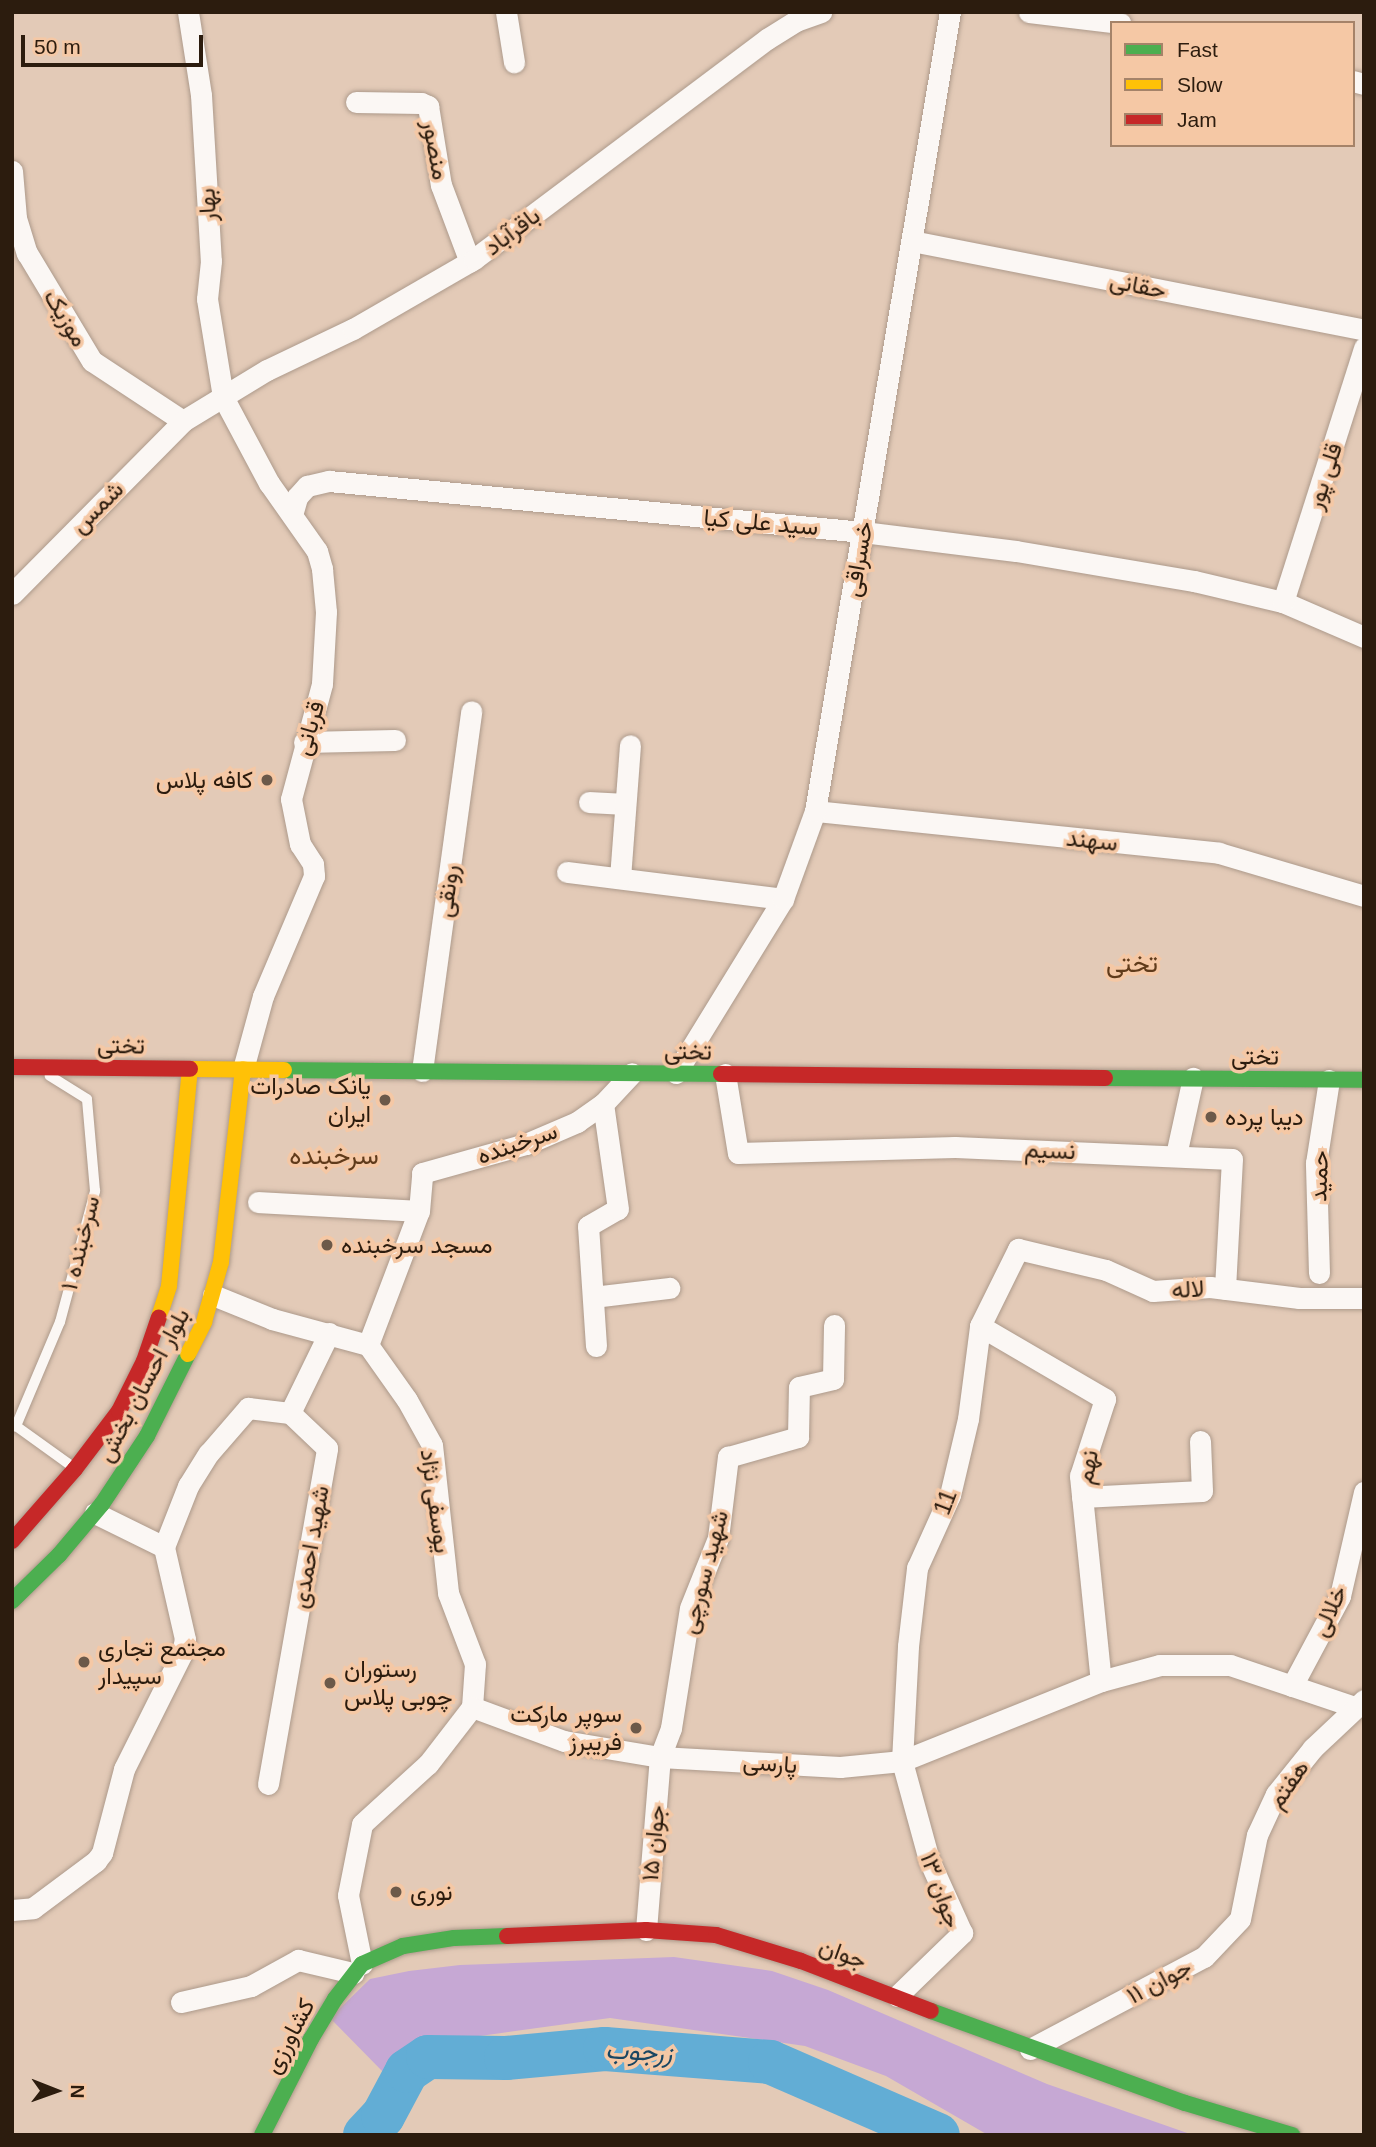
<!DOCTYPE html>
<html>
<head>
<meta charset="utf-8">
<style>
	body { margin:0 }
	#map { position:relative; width:1376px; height:2147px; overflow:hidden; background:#e3cab7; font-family:Helvetica,Vazirmatn,sans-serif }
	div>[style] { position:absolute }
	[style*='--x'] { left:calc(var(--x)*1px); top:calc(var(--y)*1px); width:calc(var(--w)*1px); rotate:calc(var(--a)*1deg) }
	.forest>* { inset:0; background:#c6a8d4 }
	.river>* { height:44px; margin:-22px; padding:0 22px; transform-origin:22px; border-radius:22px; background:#62add5 }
	.roads { filter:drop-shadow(0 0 2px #ad9a8b) drop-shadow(0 0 2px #ad9a8b) }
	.lane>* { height:10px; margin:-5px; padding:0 5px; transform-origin:5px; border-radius:5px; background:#fbf7f4 }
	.street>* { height:21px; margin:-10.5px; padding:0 10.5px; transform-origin:10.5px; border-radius:10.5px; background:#fbf7f4 }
	.fast>* { height:16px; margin:-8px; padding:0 8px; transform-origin:8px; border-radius:8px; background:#4caf50 }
	.slow>* { height:16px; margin:-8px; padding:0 8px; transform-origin:8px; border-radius:8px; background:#ffc107 }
	.jam>* { height:16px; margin:-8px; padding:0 8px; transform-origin:8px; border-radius:8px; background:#c62828 }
	.dots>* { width:19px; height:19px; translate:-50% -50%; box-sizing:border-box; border:4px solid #f5c8a5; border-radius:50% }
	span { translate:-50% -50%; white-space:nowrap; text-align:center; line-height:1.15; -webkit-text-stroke:7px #f5c8a5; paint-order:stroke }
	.street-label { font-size:24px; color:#2c1c0e }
	.poi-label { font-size:24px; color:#2c1c0e }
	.right { translate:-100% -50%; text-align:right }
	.left { translate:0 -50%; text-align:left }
	.neighbourhood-label { font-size:26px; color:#603b1b }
	.water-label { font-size:26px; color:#1a4662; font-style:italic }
	.frame { position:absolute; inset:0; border:14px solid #2c1c0e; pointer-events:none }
	.legend { position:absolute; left:1110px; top:21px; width:245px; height:126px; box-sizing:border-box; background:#f5c8a5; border:2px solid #a58369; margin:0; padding:9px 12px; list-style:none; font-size:21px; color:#2c1c0e }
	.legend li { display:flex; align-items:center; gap:14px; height:35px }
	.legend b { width:35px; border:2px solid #a58369 }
	.north { position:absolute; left:21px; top:2056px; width:70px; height:70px; -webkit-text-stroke:5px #f5c8a5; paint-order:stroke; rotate:91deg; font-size:19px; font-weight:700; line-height:28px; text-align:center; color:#2c1c0e }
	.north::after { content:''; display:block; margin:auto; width:24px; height:32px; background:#2c1c0e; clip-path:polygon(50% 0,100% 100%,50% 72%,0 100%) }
	.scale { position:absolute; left:21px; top:35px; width:182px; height:32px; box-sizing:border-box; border:4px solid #2c1c0e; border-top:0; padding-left:9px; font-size:21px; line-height:24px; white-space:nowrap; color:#2c1c0e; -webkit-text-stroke:5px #f5c8a5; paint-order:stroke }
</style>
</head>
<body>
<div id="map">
	<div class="forest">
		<div style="clip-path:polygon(674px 1957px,772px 1971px,828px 1990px,1047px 2084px,1193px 2135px,988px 2135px,886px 2076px,805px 2046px,610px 2018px,422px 2044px,385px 2074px,330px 2018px,370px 1979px,409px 1971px,460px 1965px)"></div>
	</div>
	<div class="river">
		<div style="--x:365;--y:2135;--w:26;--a:-47"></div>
		<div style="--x:383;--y:2116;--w:51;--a:-61.9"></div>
		<div style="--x:407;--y:2071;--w:25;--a:-34"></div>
		<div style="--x:428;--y:2057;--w:78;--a:0.7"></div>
		<div style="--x:506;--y:2058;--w:99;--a:-5.2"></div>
		<div style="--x:605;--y:2049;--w:166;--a:4.5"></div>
		<div style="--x:770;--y:2062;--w:183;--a:23.5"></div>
	</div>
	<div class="roads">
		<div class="lane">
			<div style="--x:16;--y:1426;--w:70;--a:35.7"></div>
			<div style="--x:12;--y:1427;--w:4;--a:-14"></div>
			<div style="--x:16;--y:1426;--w:113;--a:-67.1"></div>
			<div style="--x:60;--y:1322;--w:136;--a:-75"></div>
			<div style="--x:95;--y:1191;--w:92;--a:-95"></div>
			<div style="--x:87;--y:1099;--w:44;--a:-148.1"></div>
		</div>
		<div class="street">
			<div style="--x:188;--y:12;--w:84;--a:81.1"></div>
			<div style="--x:201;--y:95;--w:166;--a:86.6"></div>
			<div style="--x:211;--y:261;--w:38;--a:96"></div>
			<div style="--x:207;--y:299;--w:99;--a:80.7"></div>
			<div style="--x:223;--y:397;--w:98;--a:61.9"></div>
			<div style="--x:269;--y:483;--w:83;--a:54.8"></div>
			<div style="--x:317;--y:551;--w:19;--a:74"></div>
			<div style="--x:322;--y:569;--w:43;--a:84.7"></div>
			<div style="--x:326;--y:612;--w:72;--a:93.2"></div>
			<div style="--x:322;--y:684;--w:119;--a:105.1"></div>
			<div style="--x:291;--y:799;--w:46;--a:78.7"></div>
			<div style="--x:300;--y:844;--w:24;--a:57"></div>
			<div style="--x:313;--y:864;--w:12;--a:85"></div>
			<div style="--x:314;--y:876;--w:130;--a:113"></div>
			<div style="--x:263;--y:996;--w:76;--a:105.3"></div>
			<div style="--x:506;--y:12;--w:51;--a:80.9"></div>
			<div style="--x:1029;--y:12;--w:92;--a:6.9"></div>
			<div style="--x:1353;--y:81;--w:11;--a:15"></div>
			<div style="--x:356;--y:102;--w:65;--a:0.9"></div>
			<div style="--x:421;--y:103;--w:8;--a:23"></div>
			<div style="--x:428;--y:106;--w:80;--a:80.7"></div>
			<div style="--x:441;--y:185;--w:82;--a:69.4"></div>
			<div style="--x:12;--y:171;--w:47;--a:85.1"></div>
			<div style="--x:16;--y:218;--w:37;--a:73"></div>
			<div style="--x:27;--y:253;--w:126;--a:59"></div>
			<div style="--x:92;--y:361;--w:109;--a:33.4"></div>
			<div style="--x:912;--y:241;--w:461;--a:11.1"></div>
			<div style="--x:292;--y:515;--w:19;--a:-74"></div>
			<div style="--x:297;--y:497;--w:15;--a:-48"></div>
			<div style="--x:307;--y:486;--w:23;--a:-13"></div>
			<div style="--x:329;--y:481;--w:536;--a:5.46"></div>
			<div style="--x:863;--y:532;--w:154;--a:7.1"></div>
			<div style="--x:1016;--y:551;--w:181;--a:9.6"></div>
			<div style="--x:1194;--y:581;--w:91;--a:13.3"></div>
			<div style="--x:1283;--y:602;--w:88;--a:23.4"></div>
			<div style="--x:12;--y:594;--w:243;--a:-45.3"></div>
			<div style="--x:183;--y:421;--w:98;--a:-31.3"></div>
			<div style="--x:267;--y:370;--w:95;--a:-25.5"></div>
			<div style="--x:353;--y:329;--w:140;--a:-30"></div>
			<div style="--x:474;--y:259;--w:366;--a:-36.9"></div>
			<div style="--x:767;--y:39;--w:34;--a:-32"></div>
			<div style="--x:796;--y:21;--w:27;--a:-20"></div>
			<div style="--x:1283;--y:602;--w:267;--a:-72.3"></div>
			<div style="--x:304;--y:742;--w:91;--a:-1.3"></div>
			<div style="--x:589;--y:802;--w:36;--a:3"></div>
			<div style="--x:815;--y:811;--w:406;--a:5.9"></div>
			<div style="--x:1219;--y:853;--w:151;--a:16.5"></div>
			<div style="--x:567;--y:872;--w:218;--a:7.1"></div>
			<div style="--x:620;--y:878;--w:133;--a:-85.7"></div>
			<div style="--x:422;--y:1071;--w:363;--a:-82.2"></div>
			<div style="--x:676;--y:1073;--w:204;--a:-58.4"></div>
			<div style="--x:783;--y:899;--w:94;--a:-70"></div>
			<div style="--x:815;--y:811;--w:810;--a:-80.41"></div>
			<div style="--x:725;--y:1074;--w:80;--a:80.7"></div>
			<div style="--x:738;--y:1153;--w:217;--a:-1.6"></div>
			<div style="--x:955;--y:1147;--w:277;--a:2.5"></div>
			<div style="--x:1232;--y:1159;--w:130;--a:93.1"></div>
			<div style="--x:1176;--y:1155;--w:79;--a:-77.6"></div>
			<div style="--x:258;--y:1202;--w:161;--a:3.2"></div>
			<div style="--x:1319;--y:1273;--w:110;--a:-91.6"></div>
			<div style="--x:1316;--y:1163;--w:84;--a:-81.1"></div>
			<div style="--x:213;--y:1295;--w:64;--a:22.1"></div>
			<div style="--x:272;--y:1319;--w:99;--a:15.2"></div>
			<div style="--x:368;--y:1345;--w:67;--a:54.7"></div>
			<div style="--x:407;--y:1400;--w:51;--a:60.9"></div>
			<div style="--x:432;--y:1445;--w:149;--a:83.8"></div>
			<div style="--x:448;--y:1593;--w:76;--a:69.2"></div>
			<div style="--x:475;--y:1664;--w:43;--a:94"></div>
			<div style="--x:593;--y:1297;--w:77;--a:-6.8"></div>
			<div style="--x:980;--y:1326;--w:145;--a:30.3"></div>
			<div style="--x:1105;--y:1399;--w:81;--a:108"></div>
			<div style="--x:1080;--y:1476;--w:206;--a:84.2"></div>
			<div style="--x:368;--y:1345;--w:143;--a:-69.2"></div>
			<div style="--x:419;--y:1211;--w:38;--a:-85"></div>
			<div style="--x:422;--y:1173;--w:108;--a:-15.6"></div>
			<div style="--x:526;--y:1144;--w:56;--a:-23.3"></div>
			<div style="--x:577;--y:1122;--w:32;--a:-35"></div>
			<div style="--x:603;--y:1104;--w:42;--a:-46.9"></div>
			<div style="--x:596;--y:1346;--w:120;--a:-93.8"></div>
			<div style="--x:588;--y:1226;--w:34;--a:-30"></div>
			<div style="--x:618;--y:1209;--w:106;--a:-98.1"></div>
			<div style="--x:1082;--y:1497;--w:120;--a:-2.9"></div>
			<div style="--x:1202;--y:1491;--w:50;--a:-92.3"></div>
			<div style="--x:164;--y:1547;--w:66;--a:-68.5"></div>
			<div style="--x:188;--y:1486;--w:39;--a:-58"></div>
			<div style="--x:209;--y:1453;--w:60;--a:-49.1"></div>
			<div style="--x:248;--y:1408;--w:42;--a:6.8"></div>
			<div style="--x:1292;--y:1686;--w:102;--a:-61.9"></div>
			<div style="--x:1340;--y:1596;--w:107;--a:-77"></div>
			<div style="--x:472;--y:1707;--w:98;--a:20.3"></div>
			<div style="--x:564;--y:1741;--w:97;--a:9.5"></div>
			<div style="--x:660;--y:1757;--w:180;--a:3.2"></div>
			<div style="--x:840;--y:1767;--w:62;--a:-5.5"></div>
			<div style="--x:902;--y:1761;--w:214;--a:-21.9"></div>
			<div style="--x:1101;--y:1681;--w:61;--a:-15.2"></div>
			<div style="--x:1160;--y:1665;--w:70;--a:0"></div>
			<div style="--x:1230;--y:1665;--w:132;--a:18.6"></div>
			<div style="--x:268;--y:1784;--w:341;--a:-80"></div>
			<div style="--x:327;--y:1448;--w:51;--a:-136.6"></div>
			<div style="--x:290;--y:1413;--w:89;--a:-64"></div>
			<div style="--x:12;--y:1910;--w:21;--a:-5"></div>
			<div style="--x:33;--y:1908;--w:79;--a:-36.7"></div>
			<div style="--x:96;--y:1861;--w:10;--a:-53"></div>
			<div style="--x:102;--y:1853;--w:87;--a:-75.3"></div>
			<div style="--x:124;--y:1769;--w:130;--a:-63.4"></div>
			<div style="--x:182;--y:1653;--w:14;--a:-78"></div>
			<div style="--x:185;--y:1639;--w:94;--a:-102.9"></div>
			<div style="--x:164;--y:1547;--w:77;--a:-153.8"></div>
			<div style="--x:646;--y:1930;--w:174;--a:-85.4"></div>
			<div style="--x:660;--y:1757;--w:31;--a:-69"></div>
			<div style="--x:671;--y:1728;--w:121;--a:-81"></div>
			<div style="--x:690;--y:1608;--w:75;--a:-68.2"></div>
			<div style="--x:718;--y:1538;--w:82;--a:-83"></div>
			<div style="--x:728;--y:1457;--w:73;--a:-15.9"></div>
			<div style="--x:798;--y:1437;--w:50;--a:-88.9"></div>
			<div style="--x:799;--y:1387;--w:35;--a:-13"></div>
			<div style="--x:833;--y:1379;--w:54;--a:-88.9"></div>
			<div style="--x:362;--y:1964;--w:70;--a:-101.5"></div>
			<div style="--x:348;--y:1895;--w:72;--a:-78.8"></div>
			<div style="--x:362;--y:1824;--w:89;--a:-42.3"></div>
			<div style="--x:428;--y:1764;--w:72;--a:-52.3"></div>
			<div style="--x:897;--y:1996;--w:91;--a:-44.1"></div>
			<div style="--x:962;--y:1933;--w:80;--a:-114.3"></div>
			<div style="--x:929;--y:1860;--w:103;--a:-105.3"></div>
			<div style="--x:902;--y:1761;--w:115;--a:-87"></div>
			<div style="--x:908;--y:1646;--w:79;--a:-83.4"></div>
			<div style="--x:917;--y:1568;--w:80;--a:-65.7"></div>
			<div style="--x:950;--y:1495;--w:78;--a:-76.7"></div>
			<div style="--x:968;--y:1419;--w:94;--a:-82.6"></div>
			<div style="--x:980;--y:1326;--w:86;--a:-63.7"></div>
			<div style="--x:1018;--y:1249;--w:90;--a:13.4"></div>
			<div style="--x:1106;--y:1270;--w:51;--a:24.1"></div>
			<div style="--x:1153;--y:1291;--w:57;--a:-4"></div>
			<div style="--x:1210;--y:1287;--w:90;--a:7"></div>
			<div style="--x:1299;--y:1298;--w:65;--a:0"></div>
			<div style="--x:181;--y:2002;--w:72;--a:-12.9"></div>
			<div style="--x:251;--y:1986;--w:54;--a:-29"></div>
			<div style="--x:298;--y:1960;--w:57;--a:13.3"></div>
			<div style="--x:1030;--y:2049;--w:197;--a:-27.9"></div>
			<div style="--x:1204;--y:1957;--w:52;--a:-46.5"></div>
			<div style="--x:1240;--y:1919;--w:86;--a:-78.6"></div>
			<div style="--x:1257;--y:1835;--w:45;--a:-65.1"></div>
			<div style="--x:1276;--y:1794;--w:59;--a:-51.2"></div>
			<div style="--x:1313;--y:1748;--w:70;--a:-43.3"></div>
		</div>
		<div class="fast">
			<div style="--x:284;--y:1070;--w:437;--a:0.5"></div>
			<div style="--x:1105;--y:1078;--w:259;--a:0.4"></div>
			<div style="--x:12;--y:1601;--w:66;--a:-44.4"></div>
			<div style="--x:59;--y:1555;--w:67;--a:-49.9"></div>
			<div style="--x:102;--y:1504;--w:82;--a:-56.5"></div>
			<div style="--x:147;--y:1436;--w:92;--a:-63.4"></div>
			<div style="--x:931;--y:2011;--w:270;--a:19.9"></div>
			<div style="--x:1185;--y:2103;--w:112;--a:16.7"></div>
			<div style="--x:262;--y:2135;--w:108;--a:-63"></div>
			<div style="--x:311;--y:2039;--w:47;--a:-59"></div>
			<div style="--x:335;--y:1999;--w:44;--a:-52.4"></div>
			<div style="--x:362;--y:1964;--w:45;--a:-23.7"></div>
			<div style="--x:403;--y:1946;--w:52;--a:-8.9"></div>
			<div style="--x:454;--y:1938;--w:53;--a:-2.2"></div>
		</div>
		<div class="slow">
			<div style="--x:159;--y:1317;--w:33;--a:-72"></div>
			<div style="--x:169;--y:1286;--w:218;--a:-84.5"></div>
			<div style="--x:190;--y:1069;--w:94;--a:0.6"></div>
			<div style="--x:188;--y:1354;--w:36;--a:-63"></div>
			<div style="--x:204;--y:1322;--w:62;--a:-74.2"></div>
			<div style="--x:221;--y:1262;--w:194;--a:-83.5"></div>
		</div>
		<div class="jam">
			<div style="--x:12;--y:1067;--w:178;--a:0.6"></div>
			<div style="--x:721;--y:1074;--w:384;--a:0.6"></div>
			<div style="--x:12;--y:1541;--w:96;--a:-48.8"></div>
			<div style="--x:75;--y:1469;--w:73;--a:-52.8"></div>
			<div style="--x:119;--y:1411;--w:56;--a:-63.4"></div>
			<div style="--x:144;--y:1361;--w:46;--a:-71.2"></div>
			<div style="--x:507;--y:1936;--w:139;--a:-2.5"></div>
			<div style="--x:646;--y:1930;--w:70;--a:4.1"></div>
			<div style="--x:716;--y:1935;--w:89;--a:17"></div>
			<div style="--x:801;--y:1961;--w:139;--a:21"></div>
		</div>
	</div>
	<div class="dots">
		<div style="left:267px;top:780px;background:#6c5949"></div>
		<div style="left:385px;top:1100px;background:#6c5949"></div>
		<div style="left:1211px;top:1117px;background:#6c5949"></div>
		<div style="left:327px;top:1245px;background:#6c5949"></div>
		<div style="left:84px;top:1662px;background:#6c5949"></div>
		<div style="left:330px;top:1683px;background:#6c5949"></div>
		<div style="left:636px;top:1728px;background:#6c5949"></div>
		<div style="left:396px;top:1892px;background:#6c5949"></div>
	</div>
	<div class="street-label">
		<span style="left:436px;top:150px;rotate:80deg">منصور</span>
		<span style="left:207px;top:205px;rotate:-93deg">بهار</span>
		<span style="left:512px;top:231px;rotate:-37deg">باقرآباد</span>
		<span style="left:1138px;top:285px;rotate:11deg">حقانی</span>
		<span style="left:66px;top:318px;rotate:59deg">موزیک</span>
		<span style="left:1324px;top:476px;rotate:-72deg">قلی پور</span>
		<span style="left:97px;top:507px;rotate:-45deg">شمس</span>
		<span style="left:761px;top:522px;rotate:5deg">سید علی کیا</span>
		<span style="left:858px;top:559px;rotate:-80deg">خسراقی</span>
		<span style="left:309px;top:728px;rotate:-74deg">قربانی</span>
		<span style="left:1092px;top:840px;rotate:6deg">سهند</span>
		<span style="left:447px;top:891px;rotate:-83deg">رونقی</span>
		<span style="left:121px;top:1045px;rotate:1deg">تختی</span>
		<span style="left:688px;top:1051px;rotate:1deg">تختی</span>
		<span style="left:1255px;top:1056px;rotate:1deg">تختی</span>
		<span style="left:517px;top:1143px;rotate:-19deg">سرخبنده</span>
		<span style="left:1050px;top:1150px;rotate:2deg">نسیم</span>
		<span style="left:1319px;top:1176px;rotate:-88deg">حمید</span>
		<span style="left:80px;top:1243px;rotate:-76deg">سرخبنده ۱</span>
		<span style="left:1188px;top:1289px;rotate:-3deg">لاله</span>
		<span style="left:143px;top:1385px;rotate:-62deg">بلوار احسان بخش</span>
		<span style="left:1087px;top:1467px;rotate:-80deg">نهم</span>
		<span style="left:436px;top:1501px;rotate:82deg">یوسفی نژاد</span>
		<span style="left:945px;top:1502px;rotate:-69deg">11</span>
		<span style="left:310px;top:1547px;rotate:-80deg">شهید احمدی</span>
		<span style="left:704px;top:1572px;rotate:-75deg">شهید سورچی</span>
		<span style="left:1329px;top:1611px;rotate:-66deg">خلالی</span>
		<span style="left:770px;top:1763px;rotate:4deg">پارسی</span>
		<span style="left:1288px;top:1784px;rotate:-56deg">هفتم</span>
		<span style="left:653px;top:1843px;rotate:-85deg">جوان ۱۵</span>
		<span style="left:941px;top:1890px;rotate:70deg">جوان ۱۳</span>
		<span style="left:843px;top:1953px;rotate:20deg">جوان</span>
		<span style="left:1159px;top:1981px;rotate:-28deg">جوان ۱۱</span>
		<span style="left:289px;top:2036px;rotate:-62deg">کشاورزی</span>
	</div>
	<div class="poi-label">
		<span class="right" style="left:253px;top:780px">کافه پلاس</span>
		<span class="right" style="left:371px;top:1100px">یانک صادرات<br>ایران</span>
		<span class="left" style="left:1225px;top:1117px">دیبا پرده</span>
		<span class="left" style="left:341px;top:1245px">مسجد سرخبنده</span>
		<span class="left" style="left:98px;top:1662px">مجتمع تجاری<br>سپیدار</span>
		<span class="left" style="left:344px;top:1683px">رستوران<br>چوبی پلاس</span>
		<span class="right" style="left:622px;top:1728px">سوپر مارکت<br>فریبرز</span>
		<span class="left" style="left:410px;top:1892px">نوری</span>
	</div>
	<div class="neighbourhood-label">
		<span style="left:1132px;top:964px">تختی</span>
		<span style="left:334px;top:1156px">سرخبنده</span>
	</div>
	<div class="water-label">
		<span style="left:639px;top:2052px;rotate:3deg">زرجوب</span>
	</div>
	<div class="frame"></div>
	<ul class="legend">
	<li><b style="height:9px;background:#4caf50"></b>Fast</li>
	<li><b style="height:9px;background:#ffc107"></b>Slow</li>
	<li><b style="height:9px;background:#c62828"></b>Jam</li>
	</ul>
	<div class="north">N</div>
	<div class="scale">50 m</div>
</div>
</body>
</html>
